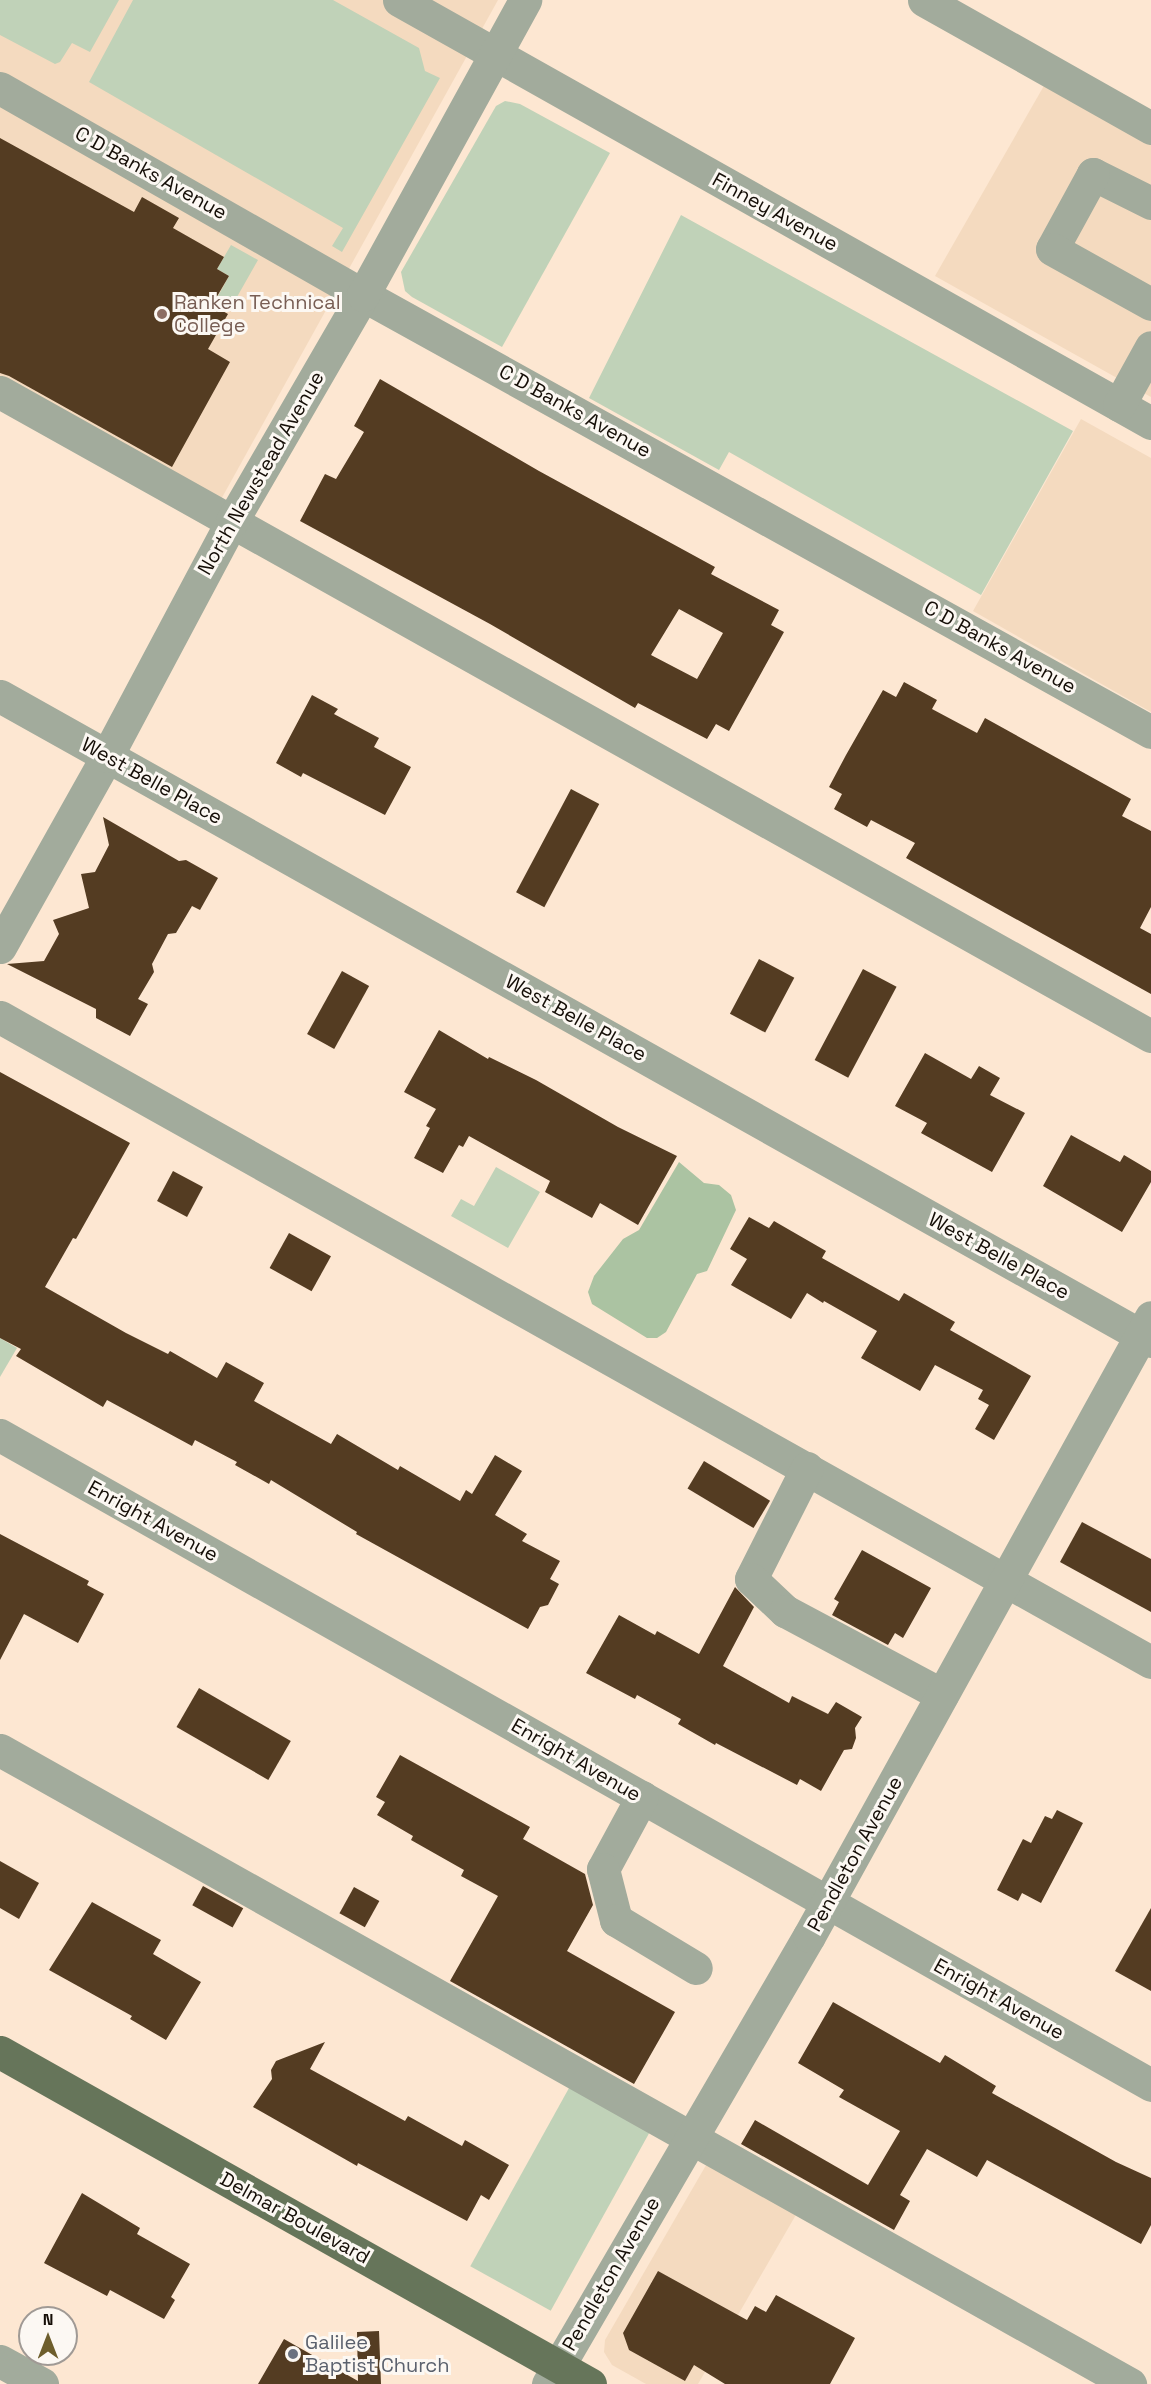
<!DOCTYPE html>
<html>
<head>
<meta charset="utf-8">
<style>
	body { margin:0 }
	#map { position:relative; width:1151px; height:2384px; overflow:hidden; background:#fde7d2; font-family:"Space Grotesk",sans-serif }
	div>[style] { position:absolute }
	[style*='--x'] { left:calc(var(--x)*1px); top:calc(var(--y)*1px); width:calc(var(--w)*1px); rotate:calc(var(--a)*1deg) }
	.built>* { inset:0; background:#f4dabf }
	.green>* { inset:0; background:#c0d2b8; transform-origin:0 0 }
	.forest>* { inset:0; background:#abc3a2 }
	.building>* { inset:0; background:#543c22; transform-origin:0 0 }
	.minor>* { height:33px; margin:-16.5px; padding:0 16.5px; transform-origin:16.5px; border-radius:16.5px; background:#a2ab9c }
	.major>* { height:33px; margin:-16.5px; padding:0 16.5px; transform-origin:16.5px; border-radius:16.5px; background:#66755a }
	.dots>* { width:16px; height:16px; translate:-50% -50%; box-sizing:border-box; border:3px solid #fcf8f3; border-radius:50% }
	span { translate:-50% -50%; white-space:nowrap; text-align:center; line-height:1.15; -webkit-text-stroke:6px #fcf8f3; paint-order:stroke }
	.street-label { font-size:20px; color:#150e07 }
	.education-label { font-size:20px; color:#785e54 }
	.left { translate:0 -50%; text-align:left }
	.worship-label { font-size:20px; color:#5b616d }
	.north { position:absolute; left:18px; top:2306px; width:60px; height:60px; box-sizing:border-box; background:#fcf8f3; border:2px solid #a09a95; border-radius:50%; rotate:0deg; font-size:16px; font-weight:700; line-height:24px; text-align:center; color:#150e07 }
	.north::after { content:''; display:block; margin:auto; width:21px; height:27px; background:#6e5e2c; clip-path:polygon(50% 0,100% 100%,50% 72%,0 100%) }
</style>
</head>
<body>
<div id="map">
	<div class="built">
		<div style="clip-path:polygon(0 0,498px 0,219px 503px,0 381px)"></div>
		<div style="clip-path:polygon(1045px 84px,1151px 142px,1151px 397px,935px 276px)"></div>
		<div style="clip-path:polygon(1081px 419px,1151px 458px,1151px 712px,973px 611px)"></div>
		<div style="clip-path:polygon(720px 2141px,808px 2194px,698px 2384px,646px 2384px,612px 2365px,604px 2352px,605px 2340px)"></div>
	</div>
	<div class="green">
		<div style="clip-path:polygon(0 0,119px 0,90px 52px,72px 43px,60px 62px,55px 64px,0 35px)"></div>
		<div style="clip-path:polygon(133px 0,333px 0,419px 48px,425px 71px,440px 78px,342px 252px,332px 246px,343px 228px,89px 82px)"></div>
		<div style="clip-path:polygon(505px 101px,520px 104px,610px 153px,502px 347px,412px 297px,405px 291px,401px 272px,496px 106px)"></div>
		<div style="clip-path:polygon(681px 215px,1073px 431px,981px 595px,729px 452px,719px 470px,589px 398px)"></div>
		<div style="clip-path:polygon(231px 245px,258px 260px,233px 304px,218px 296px,229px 276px,217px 269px)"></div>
		<div style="clip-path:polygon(496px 1167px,540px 1192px,508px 1248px,451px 1216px,461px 1199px,474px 1206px)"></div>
		<div style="clip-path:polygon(0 1338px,17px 1348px,0 1377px)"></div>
		<div style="left:574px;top:2079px;width:92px;height:214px;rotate:29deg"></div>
	</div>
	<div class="forest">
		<div style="clip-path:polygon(679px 1162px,704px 1183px,719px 1185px,731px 1195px,736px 1210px,707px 1271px,697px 1274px,666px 1332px,657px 1338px,647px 1338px,592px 1304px,588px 1292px,594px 1276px,623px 1239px,639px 1230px)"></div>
	</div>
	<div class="building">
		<div style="clip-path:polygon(0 138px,134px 212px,142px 197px,179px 218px,173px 228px,224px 257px,217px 269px,229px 276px,212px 305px,228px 314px,208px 349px,230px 362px,172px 467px,9px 376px,0 373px)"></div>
		<div style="clip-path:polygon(evenodd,380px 379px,539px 471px,715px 567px,711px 574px,779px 610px,771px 625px,784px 632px,729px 731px,716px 724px,707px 739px,638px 703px,635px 708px,490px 624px,300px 521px,325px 474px,336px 479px,364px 432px,354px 426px,380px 379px,679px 609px,723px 633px,697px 679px,651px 655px,679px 609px)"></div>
		<div style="clip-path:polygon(904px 682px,937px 700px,932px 709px,977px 733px,985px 718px,1131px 799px,1122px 816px,1151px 831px,1151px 907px,1140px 928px,1151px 934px,1151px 994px,906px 858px,915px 843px,871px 820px,867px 827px,834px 809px,842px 794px,829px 787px,846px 755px,883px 690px,896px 697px)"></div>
		<div style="clip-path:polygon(312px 695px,338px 709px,334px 714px,379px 738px,374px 747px,411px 767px,385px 815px,303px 773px,301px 777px,276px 763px)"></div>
		<div style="left:571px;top:789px;width:32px;height:117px;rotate:28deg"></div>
		<div style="clip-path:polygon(103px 817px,179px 861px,186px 860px,218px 878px,200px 910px,192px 906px,176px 933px,168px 934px,152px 964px,154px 972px,138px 999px,148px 1004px,130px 1036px,96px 1018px,96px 1009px,7px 964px,44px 961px,59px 934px,53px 920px,89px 908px,81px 874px,95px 872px,109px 845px)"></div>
		<div style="left:759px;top:959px;width:40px;height:62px;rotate:28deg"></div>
		<div style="left:863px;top:969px;width:38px;height:103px;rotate:28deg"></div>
		<div style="left:342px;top:971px;width:31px;height:72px;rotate:29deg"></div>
		<div style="clip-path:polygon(439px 1030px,488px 1059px,489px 1057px,536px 1080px,618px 1127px,677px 1156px,638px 1225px,600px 1203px,592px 1218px,545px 1192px,550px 1181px,469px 1136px,463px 1147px,459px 1145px,443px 1173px,414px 1158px,430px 1128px,426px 1126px,436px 1109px,404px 1092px)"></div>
		<div style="clip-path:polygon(925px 1053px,971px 1079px,979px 1066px,1000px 1078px,990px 1095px,1025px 1113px,992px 1172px,921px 1133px,927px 1123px,895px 1106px)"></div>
		<div style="clip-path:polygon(0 1072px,130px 1143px,76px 1239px,73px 1238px,45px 1287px,126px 1333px,168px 1354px,170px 1351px,217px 1378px,226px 1362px,264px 1383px,254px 1401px,331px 1444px,337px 1434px,398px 1470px,400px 1466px,460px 1501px,466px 1490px,472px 1494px,495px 1455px,522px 1471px,495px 1515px,527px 1534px,522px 1541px,560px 1561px,550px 1579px,559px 1584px,548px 1605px,540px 1607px,528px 1629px,356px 1534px,357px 1532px,271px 1480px,269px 1484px,235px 1465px,237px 1462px,195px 1440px,192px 1446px,107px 1400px,103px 1407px,16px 1356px,21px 1349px,0 1338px)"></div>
		<div style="clip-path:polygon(1071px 1135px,1120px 1162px,1124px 1155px,1151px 1171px,1151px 1182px,1122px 1232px,1043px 1186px)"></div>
		<div style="left:173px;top:1171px;width:34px;height:34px;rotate:28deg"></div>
		<div style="clip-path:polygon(749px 1217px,769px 1228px,774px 1221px,826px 1251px,822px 1258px,899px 1301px,904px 1293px,955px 1322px,950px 1330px,1031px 1376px,994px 1440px,975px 1429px,989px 1405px,978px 1399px,983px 1390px,935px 1365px,920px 1391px,861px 1358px,877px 1331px,824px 1301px,823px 1303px,807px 1293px,791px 1319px,731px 1285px,747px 1259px,730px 1249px)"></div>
		<div style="left:289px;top:1233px;width:48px;height:40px;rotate:29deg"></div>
		<div style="left:704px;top:1461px;width:77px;height:32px;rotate:31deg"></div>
		<div style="clip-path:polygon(1082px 1522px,1151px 1559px,1151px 1612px,1060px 1562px)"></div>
		<div style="clip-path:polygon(0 1534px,89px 1581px,87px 1585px,104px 1594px,78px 1643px,24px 1614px,0 1660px)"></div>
		<div style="clip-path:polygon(862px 1550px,931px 1588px,903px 1638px,895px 1633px,888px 1645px,832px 1615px,839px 1602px,834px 1599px)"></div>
		<div style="clip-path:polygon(735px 1587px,754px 1607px,723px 1666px,789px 1703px,792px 1696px,828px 1714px,836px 1702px,862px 1717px,855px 1728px,856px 1738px,852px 1749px,844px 1750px,821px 1791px,800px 1779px,797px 1785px,716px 1743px,715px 1745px,678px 1724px,681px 1719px,637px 1695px,635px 1699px,586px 1673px,619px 1615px,655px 1635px,657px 1631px,699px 1654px)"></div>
		<div style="left:199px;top:1688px;width:106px;height:45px;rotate:30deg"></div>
		<div style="clip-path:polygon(400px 1755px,530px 1827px,523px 1839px,585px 1874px,593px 1905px,567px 1951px,675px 2012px,634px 2084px,450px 1981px,498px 1896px,461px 1876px,464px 1870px,411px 1840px,413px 1836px,377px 1815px,385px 1802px,376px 1797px)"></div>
		<div style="clip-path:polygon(1057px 1810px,1083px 1823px,1041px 1903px,1022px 1893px,1018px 1901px,997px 1890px,1023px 1839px,1031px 1843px,1045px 1816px,1052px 1819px)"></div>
		<div style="clip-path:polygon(0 1861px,39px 1883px,19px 1919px,0 1908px)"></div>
		<div style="left:203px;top:1886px;width:46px;height:22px;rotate:29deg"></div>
		<div style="left:354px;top:1887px;width:29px;height:30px;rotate:29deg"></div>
		<div style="clip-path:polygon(92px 1902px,161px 1940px,153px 1954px,201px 1982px,166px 2040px,130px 2019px,132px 2016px,49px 1970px)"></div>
		<div style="clip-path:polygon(1151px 1908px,1151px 1991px,1115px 1971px)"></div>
		<div style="clip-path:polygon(833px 2002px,940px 2063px,945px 2055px,996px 2086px,992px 2093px,1116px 2162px,1151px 2178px,1151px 2225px,1141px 2244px,987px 2160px,977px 2177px,927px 2149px,900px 2195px,910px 2201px,894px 2230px,741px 2144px,755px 2120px,868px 2185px,900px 2131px,839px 2097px,844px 2090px,798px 2063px)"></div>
		<div style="clip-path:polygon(325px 2042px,310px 2069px,405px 2121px,408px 2116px,462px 2146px,465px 2140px,509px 2165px,489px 2200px,481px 2195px,467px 2221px,358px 2163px,357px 2166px,253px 2107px,272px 2079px,271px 2070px,276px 2061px)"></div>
		<div style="clip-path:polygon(82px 2193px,140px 2228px,137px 2234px,190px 2264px,171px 2297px,175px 2300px,164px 2319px,110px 2290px,107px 2296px,44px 2263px)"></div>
		<div style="clip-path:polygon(658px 2271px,747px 2320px,755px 2306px,766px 2312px,776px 2295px,855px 2338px,830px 2384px,725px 2384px,694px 2365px,685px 2381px,629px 2350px,623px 2333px)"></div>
		<div style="clip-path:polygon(379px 2331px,381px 2384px,258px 2384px,284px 2339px,358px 2381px,357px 2332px)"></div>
	</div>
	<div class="minor">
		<div style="--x:399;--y:0;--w:863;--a:29.36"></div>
		<div style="--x:924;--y:0;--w:261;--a:29.4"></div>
		<div style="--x:0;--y:88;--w:418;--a:29.7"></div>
		<div style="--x:363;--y:295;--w:901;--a:29.01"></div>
		<div style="--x:1151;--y:203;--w:65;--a:-153.4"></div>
		<div style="--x:1093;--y:174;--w:85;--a:118.7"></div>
		<div style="--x:1052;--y:249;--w:113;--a:29.1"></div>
		<div style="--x:0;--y:392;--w:1319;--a:29.23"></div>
		<div style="--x:1119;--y:405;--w:66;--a:-61.1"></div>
		<div style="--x:0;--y:696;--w:1319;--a:29.27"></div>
		<div style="--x:0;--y:947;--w:219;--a:-60.7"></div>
		<div style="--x:107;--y:756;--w:266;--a:-62"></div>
		<div style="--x:232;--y:521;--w:261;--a:-59.9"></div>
		<div style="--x:363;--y:295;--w:337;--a:-61.2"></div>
		<div style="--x:0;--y:1017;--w:1319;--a:29.27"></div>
		<div style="--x:0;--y:1435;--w:1322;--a:29.45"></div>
		<div style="--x:807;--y:1468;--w:124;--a:116.8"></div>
		<div style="--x:751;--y:1579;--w:47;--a:43.3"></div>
		<div style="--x:785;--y:1611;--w:178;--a:28.1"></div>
		<div style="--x:0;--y:1750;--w:1296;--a:29.3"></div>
		<div style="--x:642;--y:1797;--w:82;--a:118.4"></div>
		<div style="--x:603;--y:1869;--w:53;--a:75.7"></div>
		<div style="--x:616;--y:1920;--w:93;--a:31"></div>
		<div style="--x:0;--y:2361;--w:48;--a:28.7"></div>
		<div style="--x:548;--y:2384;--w:518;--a:-59.78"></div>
		<div style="--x:809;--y:1936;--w:707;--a:-61.08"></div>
	</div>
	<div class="major">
		<div style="--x:0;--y:2052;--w:677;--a:29.37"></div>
	</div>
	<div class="dots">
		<div style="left:162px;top:314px;background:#8d6e63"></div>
		<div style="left:293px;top:2354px;background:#6b7280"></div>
	</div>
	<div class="street-label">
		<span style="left:151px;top:173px;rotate:29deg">C D Banks Avenue</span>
		<span style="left:775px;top:212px;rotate:29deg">Finney Avenue</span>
		<span style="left:575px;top:411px;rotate:29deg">C D Banks Avenue</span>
		<span style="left:261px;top:473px;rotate:-60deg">North Newstead Avenue</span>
		<span style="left:1000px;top:647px;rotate:29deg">C D Banks Avenue</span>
		<span style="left:152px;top:781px;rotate:29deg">West Belle Place</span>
		<span style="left:576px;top:1018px;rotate:29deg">West Belle Place</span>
		<span style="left:999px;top:1256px;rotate:29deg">West Belle Place</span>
		<span style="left:153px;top:1521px;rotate:29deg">Enright Avenue</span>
		<span style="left:576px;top:1760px;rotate:30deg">Enright Avenue</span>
		<span style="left:855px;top:1854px;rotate:-61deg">Pendleton Avenue</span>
		<span style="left:999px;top:1999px;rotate:29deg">Enright Avenue</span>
		<span style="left:295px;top:2218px;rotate:29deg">Delmar Boulevard</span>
		<span style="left:611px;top:2274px;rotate:-60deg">Pendleton Avenue</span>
	</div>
	<div class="education-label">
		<span class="left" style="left:174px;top:314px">Ranken Technical<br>College</span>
	</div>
	<div class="worship-label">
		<span class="left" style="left:305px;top:2354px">Galilee<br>Baptist Church</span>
	</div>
	<div class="north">N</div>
</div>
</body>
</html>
